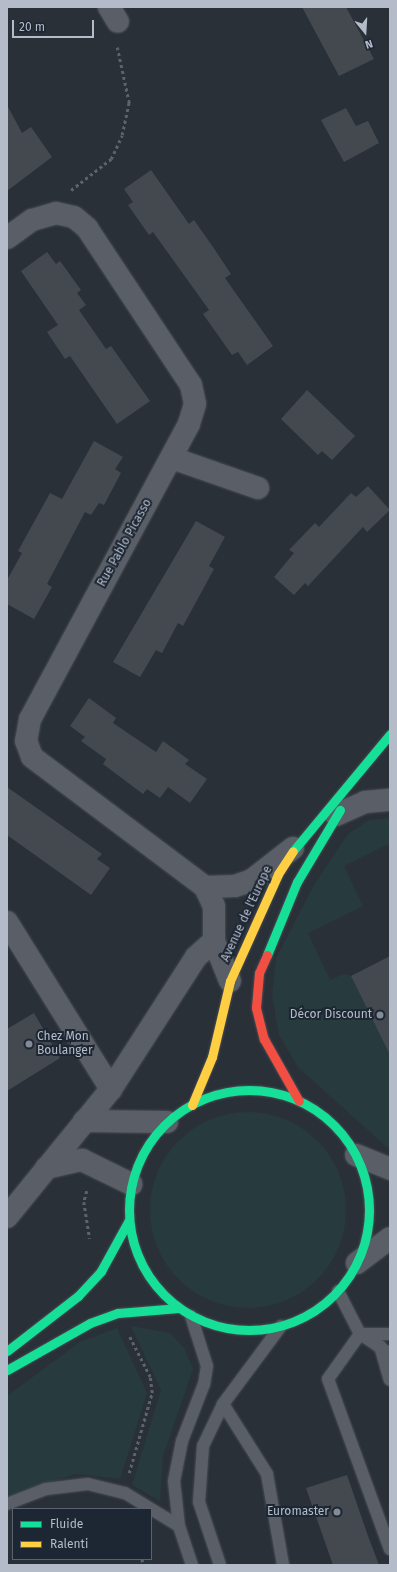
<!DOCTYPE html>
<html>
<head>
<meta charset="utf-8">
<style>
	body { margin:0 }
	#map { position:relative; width:397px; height:1572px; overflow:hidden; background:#2a3038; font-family:"Fira Sans",sans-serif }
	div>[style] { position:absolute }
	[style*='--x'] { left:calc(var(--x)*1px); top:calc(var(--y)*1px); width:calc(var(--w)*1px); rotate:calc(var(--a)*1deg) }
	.green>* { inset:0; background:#273a3e }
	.round { border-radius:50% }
	.building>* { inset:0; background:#444950 }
	.path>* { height:2.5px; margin-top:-1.25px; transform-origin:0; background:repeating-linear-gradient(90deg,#5d636a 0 3px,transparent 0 6px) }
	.roads { filter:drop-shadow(0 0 1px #484c53) drop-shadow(0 0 1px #484c53) }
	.lane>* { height:12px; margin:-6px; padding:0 6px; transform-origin:6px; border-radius:6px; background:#5a5e66 }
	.street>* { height:22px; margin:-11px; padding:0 11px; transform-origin:11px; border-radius:11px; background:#5a5e66 }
	.fast>* { height:9px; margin:-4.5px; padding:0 4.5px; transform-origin:4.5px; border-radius:4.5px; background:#16e098 }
	.fast>.ring { margin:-4.5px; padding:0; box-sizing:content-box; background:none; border:9px solid #16e098; border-radius:50% }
	.slow>* { height:9px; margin:-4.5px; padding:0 4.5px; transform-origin:4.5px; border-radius:4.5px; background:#ffcf43 }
	.jam>* { height:9px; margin:-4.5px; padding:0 4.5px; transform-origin:4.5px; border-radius:4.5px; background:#f24e42 }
	.dots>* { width:11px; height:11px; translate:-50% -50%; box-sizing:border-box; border:2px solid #1d2633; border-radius:50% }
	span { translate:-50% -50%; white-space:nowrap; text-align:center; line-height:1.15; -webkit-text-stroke:4px #1d2633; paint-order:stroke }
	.street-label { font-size:12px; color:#b4bcc9 }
	.poi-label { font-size:12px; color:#b4bcc9 }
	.right { translate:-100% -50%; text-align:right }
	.left { translate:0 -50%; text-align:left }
	.frame { position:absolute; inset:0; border:8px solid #b4bcc9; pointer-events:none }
	.legend { position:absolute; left:12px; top:1508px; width:140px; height:52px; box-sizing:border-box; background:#1d2633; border:1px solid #59626f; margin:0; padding:5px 7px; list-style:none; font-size:12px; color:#b4bcc9 }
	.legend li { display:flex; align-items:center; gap:8px; height:20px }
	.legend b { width:20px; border:1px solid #59626f }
	.north { position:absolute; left:345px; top:12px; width:40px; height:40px; -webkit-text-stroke:3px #1d2633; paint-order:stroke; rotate:162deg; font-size:11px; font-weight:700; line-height:16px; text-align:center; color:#b4bcc9 }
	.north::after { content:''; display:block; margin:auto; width:14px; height:18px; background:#b4bcc9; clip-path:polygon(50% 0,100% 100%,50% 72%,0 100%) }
	.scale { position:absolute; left:12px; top:20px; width:82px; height:18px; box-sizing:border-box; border:2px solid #b4bcc9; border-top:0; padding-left:5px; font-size:12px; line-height:14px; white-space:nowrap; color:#b4bcc9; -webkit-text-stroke:3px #1d2633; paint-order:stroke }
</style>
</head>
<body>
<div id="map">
	<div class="green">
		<div style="clip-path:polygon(390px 818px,390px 843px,344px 866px,363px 906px,308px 933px,330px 980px,343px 974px,351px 976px,390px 1055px,390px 1150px,298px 1067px,279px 1035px,272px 996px,276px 958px,314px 885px,348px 834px,369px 820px)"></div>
		<div class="round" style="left:150px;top:1112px;width:196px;height:196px"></div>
		<div style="clip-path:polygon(131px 1326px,170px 1333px,184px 1348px,193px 1369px,163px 1456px,160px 1501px,132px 1485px,161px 1390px)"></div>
		<div style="clip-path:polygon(117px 1328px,147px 1393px,120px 1479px,75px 1474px,7px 1497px,7px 1396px,80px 1342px)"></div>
	</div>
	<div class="building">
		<div style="clip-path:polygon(302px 7px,346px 7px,374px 59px,339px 76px)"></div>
		<div style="clip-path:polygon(7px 105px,22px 133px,31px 127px,52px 157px,7px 191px)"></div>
		<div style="clip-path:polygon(346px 108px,356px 126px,368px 121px,379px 143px,344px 162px,321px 120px)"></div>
		<div style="clip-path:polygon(151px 170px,189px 224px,194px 220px,213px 247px,231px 274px,225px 278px,273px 346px,247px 365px,238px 352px,232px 355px,203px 314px,209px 310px,199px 296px,153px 232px,149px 235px,128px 205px,133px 202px,124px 189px)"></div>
		<div style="clip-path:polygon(47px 252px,56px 264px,60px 261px,81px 290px,77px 293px,86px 305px,79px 310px,106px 349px,111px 346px,150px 401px,117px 424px,70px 356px,65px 359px,47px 332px,58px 325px,21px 271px)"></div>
		<div style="clip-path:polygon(307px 390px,355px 436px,332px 460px,322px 451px,318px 455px,281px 419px)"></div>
		<div style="clip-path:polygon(94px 441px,123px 457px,115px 469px,121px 473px,104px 505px,99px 503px,91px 515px,85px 512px,47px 584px,52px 587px,34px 619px,7px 604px,7px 580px,22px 553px,18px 551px,50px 493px,62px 499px)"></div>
		<div style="clip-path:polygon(368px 486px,390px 510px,367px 532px,363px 527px,308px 586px,305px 583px,294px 595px,274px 577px,294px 553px,289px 550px,315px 523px,319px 527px,351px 493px,356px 497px)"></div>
		<div style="clip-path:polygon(196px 521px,225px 537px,209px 566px,214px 569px,183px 626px,178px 623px,162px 653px,156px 650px,140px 677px,113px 662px)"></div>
		<div style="clip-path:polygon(89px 698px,116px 718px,113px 723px,156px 752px,163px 741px,189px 760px,185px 764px,207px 779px,190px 803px,168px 787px,160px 798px,147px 789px,143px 794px,103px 764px,106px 759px,81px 741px,85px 737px,70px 726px)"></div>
		<div style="clip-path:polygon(7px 787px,102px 854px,97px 859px,110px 868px,91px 895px,7px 835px)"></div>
		<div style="clip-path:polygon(390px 956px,390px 1055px,351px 976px)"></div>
		<div style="clip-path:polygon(34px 1013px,60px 1058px,7px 1091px,7px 1029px)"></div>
		<div style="clip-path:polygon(347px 1475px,368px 1536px,379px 1565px,333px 1565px,306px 1488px)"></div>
	</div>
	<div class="path">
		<div style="--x:71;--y:190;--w:51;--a:-37.8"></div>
		<div style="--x:111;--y:159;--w:26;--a:-65"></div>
		<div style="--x:122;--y:135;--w:33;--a:-78"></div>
		<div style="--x:129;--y:103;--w:57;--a:-102.1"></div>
		<div style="--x:87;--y:1191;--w:11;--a:105"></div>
		<div style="--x:84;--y:1202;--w:37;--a:81"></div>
		<div style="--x:129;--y:1473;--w:83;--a:-74"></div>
		<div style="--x:152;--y:1393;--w:16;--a:-97"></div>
		<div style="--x:150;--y:1377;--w:46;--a:-117.1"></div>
		<div style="--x:142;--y:1559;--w:6;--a:72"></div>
	</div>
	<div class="roads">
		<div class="lane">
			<div style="--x:338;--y:1291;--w:48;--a:62.9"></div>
			<div style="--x:360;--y:1334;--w:30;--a:0"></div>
			<div style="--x:191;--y:1316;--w:52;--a:72.3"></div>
			<div style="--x:207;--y:1366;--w:18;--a:99"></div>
			<div style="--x:204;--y:1384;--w:61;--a:111.1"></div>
			<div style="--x:182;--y:1441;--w:41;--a:101.3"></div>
			<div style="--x:174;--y:1481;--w:45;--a:83.7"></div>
			<div style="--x:179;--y:1526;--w:41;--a:71.6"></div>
			<div style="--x:380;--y:1346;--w:35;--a:74"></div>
			<div style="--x:390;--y:1354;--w:36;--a:-146"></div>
			<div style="--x:360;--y:1334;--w:55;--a:125.4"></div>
			<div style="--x:328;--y:1379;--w:181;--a:70"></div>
			<div style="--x:223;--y:1404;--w:83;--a:57.8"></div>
			<div style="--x:267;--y:1474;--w:92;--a:80"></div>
			<div style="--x:7;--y:1504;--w:42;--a:-21"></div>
			<div style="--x:46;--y:1489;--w:42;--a:-6.8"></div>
			<div style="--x:88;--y:1484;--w:38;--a:14"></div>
			<div style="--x:125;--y:1493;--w:63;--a:31.4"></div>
			<div style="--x:220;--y:1565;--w:66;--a:-108.4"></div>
			<div style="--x:199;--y:1502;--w:56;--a:-85.9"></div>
			<div style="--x:203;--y:1446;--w:47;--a:-64.5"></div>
			<div style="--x:223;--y:1404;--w:97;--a:-53.4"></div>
		</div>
		<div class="street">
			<div style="--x:109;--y:7;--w:17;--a:59"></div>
			<div style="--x:7;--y:238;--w:31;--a:-36"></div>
			<div style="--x:32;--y:220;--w:25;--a:-16"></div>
			<div style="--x:56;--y:213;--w:18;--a:13"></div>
			<div style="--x:74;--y:217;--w:17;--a:40"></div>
			<div style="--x:87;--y:228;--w:188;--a:56.5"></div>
			<div style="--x:191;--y:385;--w:19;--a:78"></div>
			<div style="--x:195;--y:404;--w:21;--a:107"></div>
			<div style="--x:189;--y:424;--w:335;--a:118.3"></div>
			<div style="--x:30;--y:719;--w:22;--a:100"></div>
			<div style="--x:26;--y:741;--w:17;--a:69"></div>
			<div style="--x:32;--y:757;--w:216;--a:36.9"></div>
			<div style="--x:205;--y:887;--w:21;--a:65"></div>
			<div style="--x:214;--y:906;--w:35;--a:90"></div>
			<div style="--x:214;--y:941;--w:43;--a:68.2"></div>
			<div style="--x:172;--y:458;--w:91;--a:19.2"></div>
			<div style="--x:336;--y:815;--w:32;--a:-24"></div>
			<div style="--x:365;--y:802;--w:25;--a:-5"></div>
			<div style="--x:205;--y:887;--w:30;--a:-2"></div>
			<div style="--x:235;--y:886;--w:18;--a:-19"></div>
			<div style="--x:252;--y:880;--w:52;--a:-38"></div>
			<div style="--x:7;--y:922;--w:197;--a:58.1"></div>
			<div style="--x:84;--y:1121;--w:83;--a:0.7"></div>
			<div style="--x:356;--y:1155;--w:37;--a:22"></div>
			<div style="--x:46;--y:1168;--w:37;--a:-13"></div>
			<div style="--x:82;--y:1160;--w:55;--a:26.1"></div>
			<div style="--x:7;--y:1217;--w:165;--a:-50.9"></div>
			<div style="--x:111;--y:1089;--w:157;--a:-57.2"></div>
			<div style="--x:196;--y:957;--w:24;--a:-42"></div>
			<div style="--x:357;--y:1263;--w:41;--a:-37.1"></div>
		</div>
		<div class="fast">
			<div style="--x:293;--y:851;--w:152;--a:-50.3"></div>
			<div style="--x:267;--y:955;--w:79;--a:-67.7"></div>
			<div style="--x:297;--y:882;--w:84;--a:-59.2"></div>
			<div class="ring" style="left:129px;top:1090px;width:231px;height:231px"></div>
			<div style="--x:7;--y:1351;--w:90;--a:-37.8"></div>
			<div style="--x:78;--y:1296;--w:34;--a:-47"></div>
			<div style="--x:101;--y:1271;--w:58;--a:-61.2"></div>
			<div style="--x:7;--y:1370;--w:95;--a:-29.5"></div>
			<div style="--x:90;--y:1323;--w:30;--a:-20"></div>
			<div style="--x:118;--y:1313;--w:61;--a:-4.7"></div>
		</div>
		<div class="slow">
			<div style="--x:192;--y:1105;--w:52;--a:-67.4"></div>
			<div style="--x:212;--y:1057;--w:78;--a:-76.7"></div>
			<div style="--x:230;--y:981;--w:117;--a:-65.8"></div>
			<div style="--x:278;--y:874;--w:27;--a:-57"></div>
		</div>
		<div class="jam">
			<div style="--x:267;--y:955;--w:20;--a:114"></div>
			<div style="--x:259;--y:973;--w:35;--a:95"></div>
			<div style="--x:256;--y:1008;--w:32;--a:76"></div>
			<div style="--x:264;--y:1039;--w:71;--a:60.6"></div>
		</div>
	</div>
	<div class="dots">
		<div style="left:380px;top:1015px;background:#848b96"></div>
		<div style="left:29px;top:1044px;background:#848b96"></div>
		<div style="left:337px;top:1512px;background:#848b96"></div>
	</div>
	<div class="street-label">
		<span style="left:125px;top:543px;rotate:-61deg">Rue Pablo Picasso</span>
		<span style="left:247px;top:914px;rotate:-65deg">Avenue de l'Europe</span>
	</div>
	<div class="poi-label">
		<span class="right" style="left:372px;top:1015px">Décor Discount</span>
		<span class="left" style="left:37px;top:1044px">Chez Mon<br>Boulanger</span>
		<span class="right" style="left:329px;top:1512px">Euromaster</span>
	</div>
	<div class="frame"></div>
	<ul class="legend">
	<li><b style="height:5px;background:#16e098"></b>Fluide</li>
	<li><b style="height:5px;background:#ffcf43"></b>Ralenti</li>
	</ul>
	<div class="north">N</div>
	<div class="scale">20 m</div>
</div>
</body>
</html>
